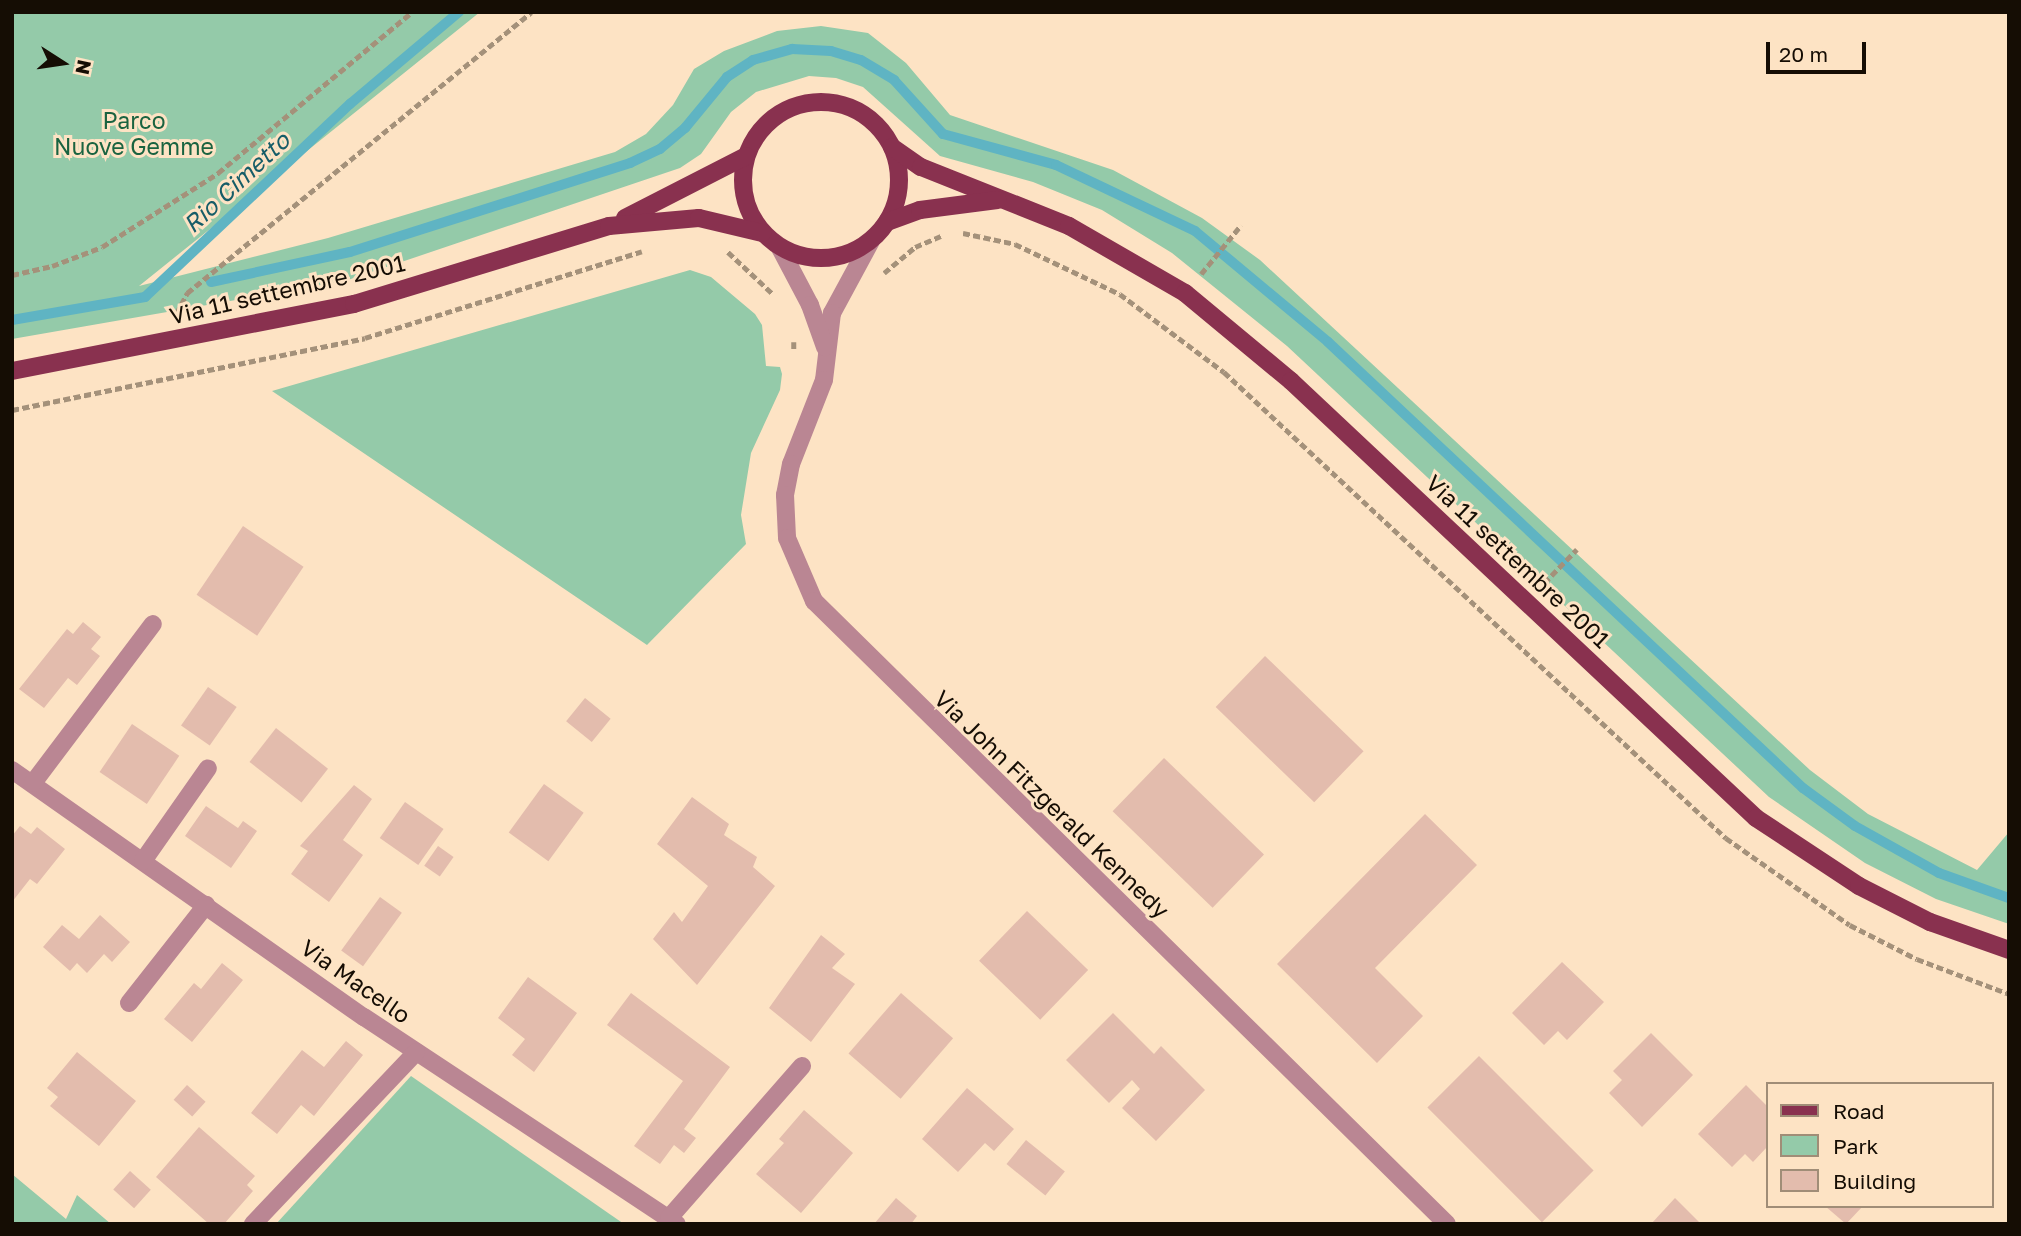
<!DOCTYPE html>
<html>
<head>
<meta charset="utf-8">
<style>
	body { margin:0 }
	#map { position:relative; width:2021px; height:1236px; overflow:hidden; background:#fde3c4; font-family:"Golos Text",sans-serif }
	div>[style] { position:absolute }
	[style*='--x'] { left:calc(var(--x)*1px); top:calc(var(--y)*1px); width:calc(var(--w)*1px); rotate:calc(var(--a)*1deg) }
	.green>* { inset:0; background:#94caa9 }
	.stream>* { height:10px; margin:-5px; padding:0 5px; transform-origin:5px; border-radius:5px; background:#5fb4c3 }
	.building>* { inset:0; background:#e3bcad; transform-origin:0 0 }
	.path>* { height:4.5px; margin-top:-2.25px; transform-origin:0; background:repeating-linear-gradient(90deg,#a4917a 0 7px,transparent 0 10.5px) }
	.minor>* { height:18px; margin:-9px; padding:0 9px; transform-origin:9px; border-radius:9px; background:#ba8693 }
	.major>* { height:18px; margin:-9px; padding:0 9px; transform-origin:9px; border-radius:9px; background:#89314f }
	.major>.ring { margin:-9px; padding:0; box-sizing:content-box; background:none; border:18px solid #89314f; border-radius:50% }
	span { translate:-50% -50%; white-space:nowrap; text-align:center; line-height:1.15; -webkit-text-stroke:6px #fde3c4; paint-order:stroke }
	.park-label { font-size:23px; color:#1a6340 }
	.street-label { font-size:23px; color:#150d04 }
	.water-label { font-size:24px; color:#165d68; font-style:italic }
	.frame { position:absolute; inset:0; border:14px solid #150d04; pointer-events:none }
	.legend { position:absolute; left:1766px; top:1082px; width:228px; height:126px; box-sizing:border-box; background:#fde3c4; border:2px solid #a08d77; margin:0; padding:9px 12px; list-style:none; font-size:21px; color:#150d04 }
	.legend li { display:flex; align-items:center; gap:14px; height:35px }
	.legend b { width:35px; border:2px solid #a08d77 }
	.north { position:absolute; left:28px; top:28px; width:70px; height:70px; -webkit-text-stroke:5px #fde3c4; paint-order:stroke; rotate:102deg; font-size:19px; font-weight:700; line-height:28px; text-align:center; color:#150d04 }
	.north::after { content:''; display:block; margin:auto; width:24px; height:32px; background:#150d04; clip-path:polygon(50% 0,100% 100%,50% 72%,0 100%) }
	.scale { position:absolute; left:1766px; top:42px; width:100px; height:32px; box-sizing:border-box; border:4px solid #150d04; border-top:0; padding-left:9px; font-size:21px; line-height:24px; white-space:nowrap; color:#150d04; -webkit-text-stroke:5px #fde3c4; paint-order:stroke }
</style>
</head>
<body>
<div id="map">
	<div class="green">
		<div style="clip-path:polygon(12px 12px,480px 12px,139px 286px,328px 238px,615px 152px,646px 134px,673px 105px,694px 69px,724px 51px,777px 31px,821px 26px,868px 33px,906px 63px,950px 115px,1113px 170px,1202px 218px,1260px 260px,1810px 770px,1868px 814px,1977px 870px,2009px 832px,2009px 924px,1936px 899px,1865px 863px,1769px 797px,1287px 346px,1172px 253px,1102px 210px,1033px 182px,940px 156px,863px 87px,836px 78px,809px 76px,756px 92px,731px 112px,701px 154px,680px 168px,345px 281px,12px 339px)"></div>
		<div style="clip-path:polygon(690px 270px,711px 277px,755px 314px,762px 325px,766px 366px,780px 367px,782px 374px,780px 390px,751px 453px,741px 515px,746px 544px,647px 645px,272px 391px)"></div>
		<div style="clip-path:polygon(411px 1076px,624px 1224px,276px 1224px)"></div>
		<div style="clip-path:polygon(12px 1174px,66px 1219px,77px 1195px,111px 1224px,12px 1224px)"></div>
	</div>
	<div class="stream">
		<div style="--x:211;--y:282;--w:142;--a:-12.2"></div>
		<div style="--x:350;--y:252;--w:294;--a:-17.6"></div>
		<div style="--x:630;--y:163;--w:33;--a:-25"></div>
		<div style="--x:660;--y:149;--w:33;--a:-40"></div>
		<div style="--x:685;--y:128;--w:66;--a:-50.5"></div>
		<div style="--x:727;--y:77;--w:31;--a:-33"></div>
		<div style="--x:753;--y:60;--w:41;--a:-15.8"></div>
		<div style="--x:792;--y:49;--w:39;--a:3"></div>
		<div style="--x:831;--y:51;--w:31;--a:17"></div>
		<div style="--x:861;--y:60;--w:39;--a:31"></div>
		<div style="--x:894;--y:80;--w:73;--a:47.8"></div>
		<div style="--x:943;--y:134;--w:117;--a:15.3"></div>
		<div style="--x:1056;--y:165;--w:154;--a:25.4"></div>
		<div style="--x:1195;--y:231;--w:173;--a:39.8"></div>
		<div style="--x:1328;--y:342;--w:652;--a:43.2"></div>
		<div style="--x:1803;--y:788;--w:64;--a:36.2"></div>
		<div style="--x:1855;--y:826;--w:96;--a:29.2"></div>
		<div style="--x:1939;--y:873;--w:74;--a:19.7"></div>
		<div style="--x:12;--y:320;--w:135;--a:-9.8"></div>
		<div style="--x:145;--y:297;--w:282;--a:-43.3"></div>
		<div style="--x:350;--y:104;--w:143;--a:-40.2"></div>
	</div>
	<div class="building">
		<div style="left:243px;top:526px;width:73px;height:83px;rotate:34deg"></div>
		<div style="clip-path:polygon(83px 622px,101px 637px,91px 649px,100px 656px,77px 685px,68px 678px,44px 708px,19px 689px,67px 629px,73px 634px)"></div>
		<div style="left:1265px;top:656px;width:137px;height:71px;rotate:44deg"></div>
		<div style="left:208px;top:687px;width:35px;height:47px;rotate:35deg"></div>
		<div style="left:585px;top:698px;width:33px;height:30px;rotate:39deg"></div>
		<div style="left:132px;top:724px;width:57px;height:58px;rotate:34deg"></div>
		<div style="left:276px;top:728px;width:66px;height:43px;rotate:38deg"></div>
		<div style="left:1164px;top:758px;width:139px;height:74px;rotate:44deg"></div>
		<div style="left:544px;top:784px;width:49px;height:60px;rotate:36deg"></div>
		<div style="clip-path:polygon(354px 785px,372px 799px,343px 840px,363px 855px,329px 902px,291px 874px,308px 851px,300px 846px)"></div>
		<div style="clip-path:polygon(692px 797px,729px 824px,724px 835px,757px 857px,753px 867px,775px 886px,697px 985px,653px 939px,674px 912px,682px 922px,708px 886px,657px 844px)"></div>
		<div style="left:405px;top:802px;width:47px;height:44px;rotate:35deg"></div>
		<div style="clip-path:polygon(206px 806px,238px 828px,243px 821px,257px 831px,231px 868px,185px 836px)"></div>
		<div style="clip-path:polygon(1425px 814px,1477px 865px,1375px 968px,1423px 1016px,1377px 1063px,1277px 964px)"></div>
		<div style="clip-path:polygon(20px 826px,31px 834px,37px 827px,65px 849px,37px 884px,30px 879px,12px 902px,12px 836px)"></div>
		<div style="left:438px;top:846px;width:19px;height:24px;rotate:35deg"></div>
		<div style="left:380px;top:897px;width:27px;height:66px;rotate:36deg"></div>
		<div style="left:1027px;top:911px;width:85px;height:69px;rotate:44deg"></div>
		<div style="clip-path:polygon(100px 915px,130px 942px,112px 962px,104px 954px,87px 973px,77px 963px,70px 971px,43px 947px,62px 925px,79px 939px)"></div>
		<div style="clip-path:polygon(821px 935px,845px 954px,832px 968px,855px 984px,811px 1042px,769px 1008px)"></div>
		<div style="clip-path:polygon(1562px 962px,1604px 1002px,1567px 1040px,1558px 1031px,1544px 1045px,1512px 1013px)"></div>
		<div style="clip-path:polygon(222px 963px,243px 980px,192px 1042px,164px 1019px,194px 983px,201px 989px)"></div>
		<div style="clip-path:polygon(528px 977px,577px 1013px,534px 1072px,512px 1055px,525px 1039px,498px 1018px)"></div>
		<div style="clip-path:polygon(631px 993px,730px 1067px,684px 1129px,696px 1138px,684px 1153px,674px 1145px,660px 1164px,634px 1146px,683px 1081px,607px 1025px)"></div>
		<div style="left:901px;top:993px;width:69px;height:80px;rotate:41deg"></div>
		<div style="clip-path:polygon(1113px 1013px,1154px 1054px,1161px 1046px,1205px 1090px,1156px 1141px,1122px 1108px,1140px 1089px,1132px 1080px,1109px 1103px,1066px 1060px)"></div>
		<div style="clip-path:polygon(1651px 1033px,1693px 1075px,1642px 1127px,1609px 1093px,1622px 1080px,1613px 1071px)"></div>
		<div style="clip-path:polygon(346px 1041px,363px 1055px,314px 1116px,301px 1105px,277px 1134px,251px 1113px,302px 1050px,324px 1067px)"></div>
		<div style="clip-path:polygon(77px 1052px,136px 1101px,99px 1146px,50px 1106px,58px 1097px,47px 1088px)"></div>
		<div style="left:1479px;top:1056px;width:162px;height:73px;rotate:45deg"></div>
		<div style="left:187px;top:1085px;width:25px;height:20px;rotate:42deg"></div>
		<div style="clip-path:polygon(1746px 1085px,1767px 1106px,1767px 1147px,1753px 1162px,1745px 1154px,1732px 1167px,1698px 1134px)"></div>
		<div style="clip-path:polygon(967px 1088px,1014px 1129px,994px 1151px,985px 1143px,958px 1172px,922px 1139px)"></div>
		<div style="clip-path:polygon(804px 1110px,853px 1153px,801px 1213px,756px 1174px,784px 1143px,779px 1139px)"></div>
		<div style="clip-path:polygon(199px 1127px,255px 1176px,247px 1185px,253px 1191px,224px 1224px,209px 1224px,156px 1177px)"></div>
		<div style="left:1026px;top:1140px;width:50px;height:31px;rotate:39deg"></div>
		<div style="left:130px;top:1171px;width:28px;height:25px;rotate:42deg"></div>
		<div style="clip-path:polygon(896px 1198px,917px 1216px,911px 1224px,874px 1224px)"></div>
		<div style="clip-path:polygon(1675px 1198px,1701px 1224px,1651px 1224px)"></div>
		<div style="clip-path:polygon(1825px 1206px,1863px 1206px,1846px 1224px)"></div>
	</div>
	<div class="path">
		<div style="--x:963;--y:233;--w:53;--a:11.9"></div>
		<div style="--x:1015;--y:244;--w:116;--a:25.5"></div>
		<div style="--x:1120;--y:294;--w:130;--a:36.9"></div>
		<div style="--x:1224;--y:372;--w:685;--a:42.87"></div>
		<div style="--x:1726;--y:838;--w:151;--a:35.1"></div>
		<div style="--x:1850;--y:925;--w:75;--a:26.9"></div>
		<div style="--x:1917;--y:959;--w:98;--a:20.8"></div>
		<div style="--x:728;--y:252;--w:62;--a:43"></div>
		<div style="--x:884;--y:273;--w:40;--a:-40"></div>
		<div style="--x:915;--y:247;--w:28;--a:-23"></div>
		<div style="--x:1201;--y:274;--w:63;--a:-50.8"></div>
		<div style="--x:12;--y:275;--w:41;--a:-12.7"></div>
		<div style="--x:52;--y:266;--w:53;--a:-20.8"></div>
		<div style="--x:102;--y:247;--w:138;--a:-32.5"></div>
		<div style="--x:218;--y:173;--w:252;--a:-39.7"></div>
		<div style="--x:176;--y:314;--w:24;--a:-62"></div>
		<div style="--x:187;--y:293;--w:444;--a:-39.2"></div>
		<div style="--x:794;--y:342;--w:10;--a:90"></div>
		<div style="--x:12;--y:410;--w:360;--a:-11.5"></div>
		<div style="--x:365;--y:338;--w:290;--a:-17.4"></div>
		<div style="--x:1544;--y:583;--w:47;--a:-45.9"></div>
	</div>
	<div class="minor">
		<div style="--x:871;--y:241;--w:82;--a:118.4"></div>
		<div style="--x:832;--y:313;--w:67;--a:96.8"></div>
		<div style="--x:824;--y:380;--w:90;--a:111.4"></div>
		<div style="--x:791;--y:464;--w:32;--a:101"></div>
		<div style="--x:785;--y:495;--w:43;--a:87.3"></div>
		<div style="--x:787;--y:538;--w:69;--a:66.8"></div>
		<div style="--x:814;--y:601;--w:888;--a:44.54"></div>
		<div style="--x:780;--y:248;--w:64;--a:62.2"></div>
		<div style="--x:810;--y:305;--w:45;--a:70.3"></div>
		<div style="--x:12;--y:770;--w:430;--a:35.1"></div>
		<div style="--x:364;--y:1017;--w:375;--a:33.5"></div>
		<div style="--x:33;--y:783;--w:199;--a:-53"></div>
		<div style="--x:143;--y:861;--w:113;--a:-55"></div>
		<div style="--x:129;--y:1003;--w:125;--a:-51.8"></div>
		<div style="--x:669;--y:1218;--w:202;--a:-48.8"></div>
		<div style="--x:253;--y:1224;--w:237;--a:-46.5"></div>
	</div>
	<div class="major">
		<div class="ring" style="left:743px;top:102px;width:138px;height:138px"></div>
		<div style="--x:892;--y:147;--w:35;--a:35"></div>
		<div style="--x:921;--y:167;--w:159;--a:21.7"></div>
		<div style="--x:1069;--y:226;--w:134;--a:30"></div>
		<div style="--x:1185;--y:293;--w:138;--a:39.7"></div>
		<div style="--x:1291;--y:381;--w:638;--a:43.22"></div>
		<div style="--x:1756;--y:818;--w:123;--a:33.4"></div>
		<div style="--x:1859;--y:886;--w:80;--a:26.9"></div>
		<div style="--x:1930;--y:922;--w:84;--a:19.5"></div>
		<div style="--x:625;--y:218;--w:136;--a:-27.1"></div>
		<div style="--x:887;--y:222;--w:35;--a:-20"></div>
		<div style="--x:920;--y:210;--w:78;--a:-7.4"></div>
		<div style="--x:12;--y:371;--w:349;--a:-11.1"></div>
		<div style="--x:354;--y:304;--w:267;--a:-17"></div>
		<div style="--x:609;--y:226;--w:90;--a:-5.1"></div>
		<div style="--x:699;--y:218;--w:65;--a:13.4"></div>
	</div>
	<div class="park-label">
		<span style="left:134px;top:133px">Parco<br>Nuove Gemme</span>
	</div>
	<div class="street-label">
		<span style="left:287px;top:289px;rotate:-13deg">Via 11 settembre 2001</span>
		<span style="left:1518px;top:561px;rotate:43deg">Via 11 settembre 2001</span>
		<span style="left:1052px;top:804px;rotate:44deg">Via John Fitzgerald Kennedy</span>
		<span style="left:356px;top:981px;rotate:35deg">Via Macello</span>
	</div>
	<div class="water-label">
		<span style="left:236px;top:182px;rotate:-43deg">Rio Cimetto</span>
	</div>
	<div class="frame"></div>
	<ul class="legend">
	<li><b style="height:9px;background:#89314f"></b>Road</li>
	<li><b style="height:19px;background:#94caa9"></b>Park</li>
	<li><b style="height:19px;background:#e3bcad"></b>Building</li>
	</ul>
	<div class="north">N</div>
	<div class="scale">20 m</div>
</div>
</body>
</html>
